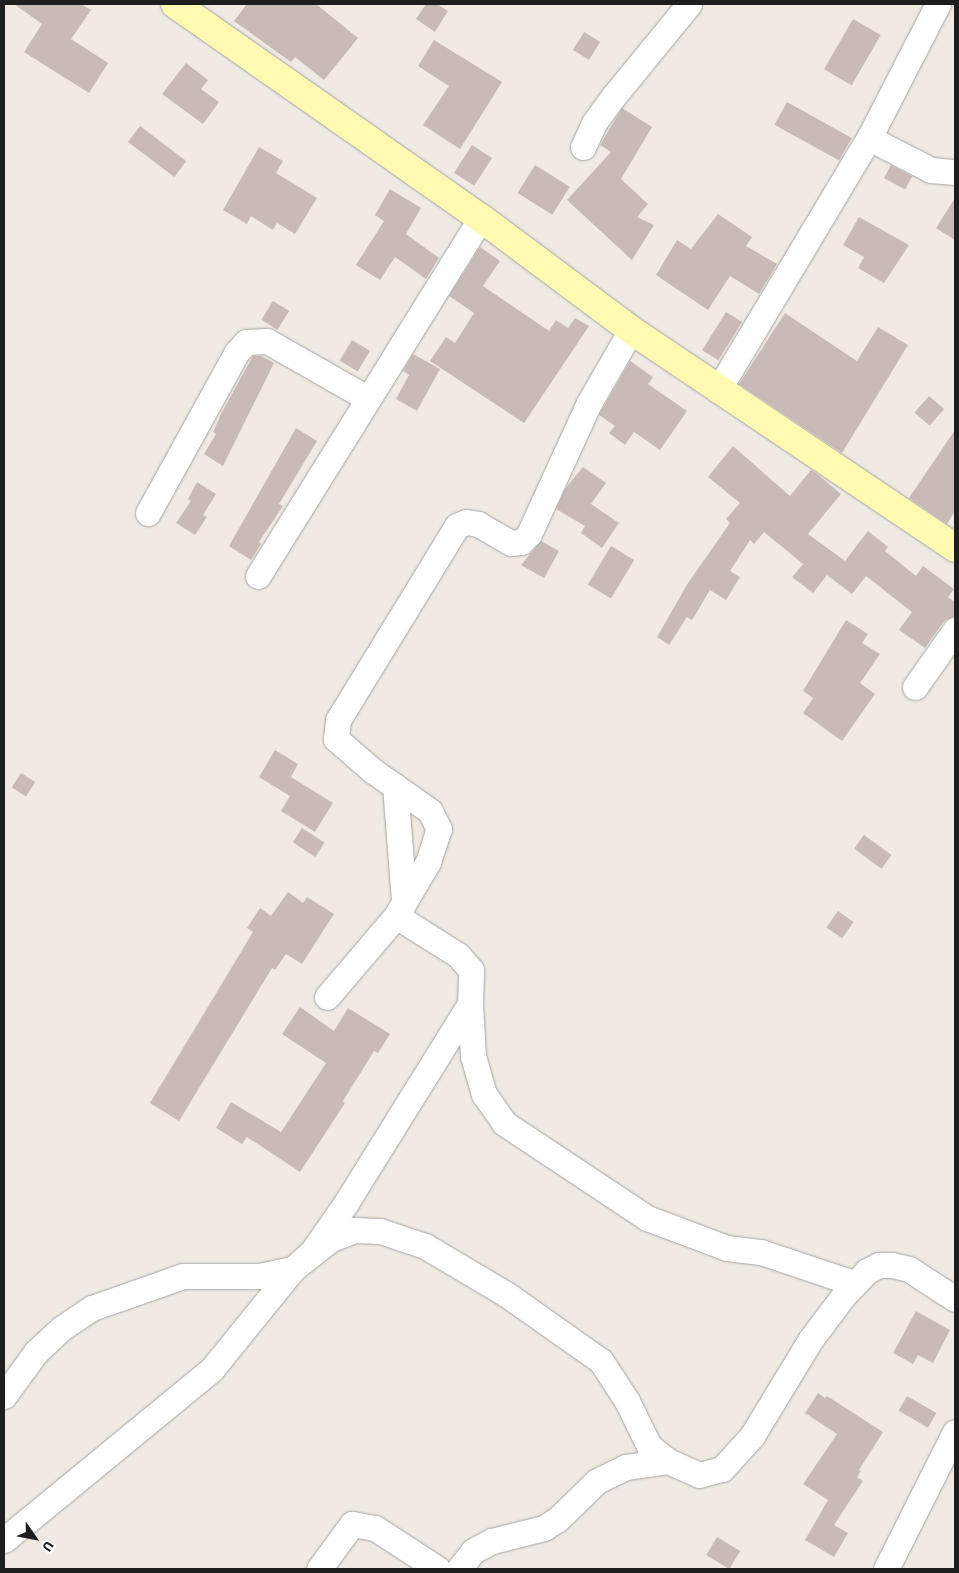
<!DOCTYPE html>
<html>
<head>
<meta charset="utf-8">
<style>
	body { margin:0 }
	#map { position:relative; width:959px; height:1573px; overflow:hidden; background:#f0eae3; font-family:"Source Sans 3",sans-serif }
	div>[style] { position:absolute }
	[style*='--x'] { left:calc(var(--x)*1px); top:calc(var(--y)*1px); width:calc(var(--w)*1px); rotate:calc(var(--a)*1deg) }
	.building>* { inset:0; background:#c8bbb6; transform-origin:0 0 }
	.roads { filter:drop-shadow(0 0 1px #a5a5a5) drop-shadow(0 0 1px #a5a5a5) }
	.minor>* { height:25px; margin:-12.5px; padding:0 12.5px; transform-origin:12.5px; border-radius:12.5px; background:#fff }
	.secondary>* { height:28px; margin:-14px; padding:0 14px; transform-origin:14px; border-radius:14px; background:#fffab2 }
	span { translate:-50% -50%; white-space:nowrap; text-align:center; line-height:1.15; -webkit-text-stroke:4px #fff; paint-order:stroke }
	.frame { position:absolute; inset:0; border:5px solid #1e1e1e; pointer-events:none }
	.north { position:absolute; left:10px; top:1513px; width:50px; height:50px; -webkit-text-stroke:4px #fff; paint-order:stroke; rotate:123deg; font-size:14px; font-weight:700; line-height:20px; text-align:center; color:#1e1e1e }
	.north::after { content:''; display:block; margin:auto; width:18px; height:22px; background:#1e1e1e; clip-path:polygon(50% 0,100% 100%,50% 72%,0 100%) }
</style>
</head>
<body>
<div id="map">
	<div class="building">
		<div style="clip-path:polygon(14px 4px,81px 4px,91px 10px,71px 39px,108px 63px,89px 93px,24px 52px,42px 24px)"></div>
		<div style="clip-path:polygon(247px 4px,316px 4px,358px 38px,324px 80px,295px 57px,291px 62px,234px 21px)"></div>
		<div style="clip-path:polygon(426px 4px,437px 4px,448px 11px,435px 32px,416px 19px)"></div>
		<div style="left:853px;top:19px;width:32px;height:58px;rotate:30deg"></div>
		<div style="left:584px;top:32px;width:19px;height:21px;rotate:32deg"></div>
		<div style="clip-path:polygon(434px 40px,502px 82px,460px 149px,423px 125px,449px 86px,418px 66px)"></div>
		<div style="clip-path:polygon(186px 63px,208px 80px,201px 89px,219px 102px,203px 124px,162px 94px)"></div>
		<div style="left:787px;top:102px;width:74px;height:26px;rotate:29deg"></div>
		<div style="clip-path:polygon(622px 108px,652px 127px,621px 179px,648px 204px,637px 217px,654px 225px,632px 260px,567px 200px,611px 152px,600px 145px)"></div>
		<div style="left:140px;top:126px;width:58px;height:20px;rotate:37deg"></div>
		<div style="left:472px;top:145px;width:24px;height:33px;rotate:33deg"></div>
		<div style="clip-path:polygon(259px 147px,283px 161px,276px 173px,317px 198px,295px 234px,277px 223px,273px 230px,251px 216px,247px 224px,223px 210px)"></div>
		<div style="left:535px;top:165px;width:41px;height:33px;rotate:32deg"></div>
		<div style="left:891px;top:165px;width:24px;height:15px;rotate:28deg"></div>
		<div style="clip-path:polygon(390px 189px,421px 208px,406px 234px,439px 258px,426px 279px,395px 257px,380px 280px,356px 265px,384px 221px,375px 215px)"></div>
		<div style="clip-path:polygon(955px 198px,955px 240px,936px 228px)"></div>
		<div style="clip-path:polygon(718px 214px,752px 237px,746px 246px,777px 264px,759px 294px,730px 276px,708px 310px,656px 275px,677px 240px,691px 249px)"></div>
		<div style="clip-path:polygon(859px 217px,909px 245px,884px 283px,858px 268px,864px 257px,843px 245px)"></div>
		<div style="clip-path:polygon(480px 247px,500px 261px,483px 286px,549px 331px,556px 320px,568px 328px,575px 318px,589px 326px,524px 423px,430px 361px,446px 337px,455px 343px,474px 313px,449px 296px)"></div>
		<div style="left:273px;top:301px;width:19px;height:22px;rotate:32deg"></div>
		<div style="left:726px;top:312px;width:19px;height:45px;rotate:32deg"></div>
		<div style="clip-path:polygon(785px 313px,857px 361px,878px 327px,908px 345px,842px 453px,739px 384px)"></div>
		<div style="left:352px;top:340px;width:21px;height:24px;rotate:31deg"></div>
		<div style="clip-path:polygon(413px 354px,440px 369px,417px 411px,396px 399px,409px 375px,403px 371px)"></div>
		<div style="clip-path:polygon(253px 356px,261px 356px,274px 363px,223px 466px,204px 454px,216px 434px,213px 432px,222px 412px)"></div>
		<div style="clip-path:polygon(630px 361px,653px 377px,648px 384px,687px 411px,660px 450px,634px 432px,625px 445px,609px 433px,615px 426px,599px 415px)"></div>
		<div style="left:929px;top:396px;width:20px;height:22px;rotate:41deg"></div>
		<div style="clip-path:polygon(296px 428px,317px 441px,279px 504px,283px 506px,259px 542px,261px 544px,251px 560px,229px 546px)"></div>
		<div style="clip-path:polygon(955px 430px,955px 511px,947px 524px,909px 498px)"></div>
		<div style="clip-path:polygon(733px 446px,790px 496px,811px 470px,817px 474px,841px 494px,808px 534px,845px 561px,868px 531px,888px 547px,885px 551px,916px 576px,923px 566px,954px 589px,948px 597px,955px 602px,955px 616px,944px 621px,925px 648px,899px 630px,912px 612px,866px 576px,852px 594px,827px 575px,813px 593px,792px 577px,803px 564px,764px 532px,754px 544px,750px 540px,730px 571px,740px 577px,726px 600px,710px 590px,692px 620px,687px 617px,669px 645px,657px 637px,688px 583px,730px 523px,726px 519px,740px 503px,708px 477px)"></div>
		<div style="clip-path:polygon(583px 467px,606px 483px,591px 504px,619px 523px,602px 548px,581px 533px,585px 526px,556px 509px,565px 489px)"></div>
		<div style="clip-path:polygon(197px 482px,216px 494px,203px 515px,207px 517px,195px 535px,176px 523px,191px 501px,188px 499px)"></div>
		<div style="clip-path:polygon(541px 541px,559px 551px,544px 578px,521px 565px)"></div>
		<div style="left:611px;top:546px;width:27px;height:45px;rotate:31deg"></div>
		<div style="clip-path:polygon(846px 620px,868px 634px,862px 643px,880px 654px,860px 683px,875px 694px,842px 741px,803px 713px,813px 698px,803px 691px)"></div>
		<div style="clip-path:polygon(275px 750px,298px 764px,291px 777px,333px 803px,315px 832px,281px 811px,290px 796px,259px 777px)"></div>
		<div style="left:21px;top:773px;width:17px;height:17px;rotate:33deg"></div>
		<div style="left:302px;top:828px;width:27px;height:17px;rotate:33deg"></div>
		<div style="left:864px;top:835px;width:34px;height:17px;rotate:36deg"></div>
		<div style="clip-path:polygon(288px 892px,303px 903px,307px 897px,334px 914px,302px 964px,286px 954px,275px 970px,272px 968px,179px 1121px,150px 1103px,253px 932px,247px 928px,260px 908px,271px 916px)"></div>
		<div style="left:838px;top:911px;width:19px;height:20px;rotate:35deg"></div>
		<div style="clip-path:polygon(300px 1007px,334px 1031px,348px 1008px,390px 1034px,378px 1053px,374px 1051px,343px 1101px,345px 1103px,300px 1172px,247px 1137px,242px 1144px,216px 1128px,231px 1102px,281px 1132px,326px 1063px,282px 1034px)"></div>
		<div style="clip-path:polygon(916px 1311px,950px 1330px,933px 1363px,918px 1355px,913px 1364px,893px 1353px)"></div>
		<div style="clip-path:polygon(818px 1393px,825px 1398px,827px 1396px,883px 1432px,859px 1470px,861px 1471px,857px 1477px,863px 1481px,834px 1525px,848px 1533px,834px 1557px,805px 1540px,828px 1500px,803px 1484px,837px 1434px,805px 1413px)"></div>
		<div style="left:907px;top:1396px;width:34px;height:17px;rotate:30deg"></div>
		<div style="left:717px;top:1537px;width:27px;height:21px;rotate:31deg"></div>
	</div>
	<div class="roads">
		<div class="minor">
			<div style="--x:869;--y:138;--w:70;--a:27.3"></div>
			<div style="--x:931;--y:170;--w:24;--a:5"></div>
			<div style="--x:583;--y:147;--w:26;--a:-65"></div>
			<div style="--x:594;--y:123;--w:32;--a:-54"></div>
			<div style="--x:613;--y:97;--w:120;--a:-50.7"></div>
			<div style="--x:718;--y:390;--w:294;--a:-59.1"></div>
			<div style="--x:869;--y:138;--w:151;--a:-62.8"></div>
			<div style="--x:148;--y:513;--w:184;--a:-61.1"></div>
			<div style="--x:237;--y:352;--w:13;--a:-48"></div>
			<div style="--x:246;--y:342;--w:21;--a:-3"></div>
			<div style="--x:267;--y:341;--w:115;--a:29.7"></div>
			<div style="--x:258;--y:576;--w:422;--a:-58.1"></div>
			<div style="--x:915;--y:687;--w:70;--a:-54.9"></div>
			<div style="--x:395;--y:786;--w:115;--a:85.5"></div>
			<div style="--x:327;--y:997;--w:106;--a:-49.6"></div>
			<div style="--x:470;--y:1004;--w:52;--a:86.7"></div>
			<div style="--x:473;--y:1056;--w:40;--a:74"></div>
			<div style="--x:484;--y:1094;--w:35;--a:55"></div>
			<div style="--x:504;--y:1123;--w:172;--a:33.6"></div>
			<div style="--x:647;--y:1218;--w:85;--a:20.6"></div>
			<div style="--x:727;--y:1248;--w:34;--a:7"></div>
			<div style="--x:761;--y:1252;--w:97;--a:18.6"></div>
			<div style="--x:4;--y:1396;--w:54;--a:-54"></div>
			<div style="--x:36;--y:1352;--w:35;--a:-43"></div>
			<div style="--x:62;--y:1328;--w:36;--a:-34"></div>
			<div style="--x:92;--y:1308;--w:96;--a:-19.4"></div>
			<div style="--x:183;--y:1276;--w:76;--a:0"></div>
			<div style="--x:259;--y:1276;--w:35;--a:-12"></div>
			<div style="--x:293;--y:1269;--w:25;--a:-42"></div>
			<div style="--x:312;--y:1252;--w:60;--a:-55.2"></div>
			<div style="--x:346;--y:1203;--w:234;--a:-58.1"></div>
			<div style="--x:470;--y:1004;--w:34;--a:-88"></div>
			<div style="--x:471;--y:970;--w:20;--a:-131"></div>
			<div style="--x:458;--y:955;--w:73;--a:-147.8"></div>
			<div style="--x:396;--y:916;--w:63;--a:-59.3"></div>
			<div style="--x:428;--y:862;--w:35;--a:-72"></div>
			<div style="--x:439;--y:829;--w:20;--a:-117"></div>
			<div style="--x:430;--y:811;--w:70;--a:-144.9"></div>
			<div style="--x:373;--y:771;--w:49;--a:-139.1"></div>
			<div style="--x:336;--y:739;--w:19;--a:-84"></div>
			<div style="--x:338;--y:720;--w:228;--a:-58.5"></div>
			<div style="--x:457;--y:526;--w:10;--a:-24"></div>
			<div style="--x:466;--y:522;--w:12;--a:9"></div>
			<div style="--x:478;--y:524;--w:38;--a:30"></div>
			<div style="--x:511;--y:543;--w:10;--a:-6"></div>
			<div style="--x:521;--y:542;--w:11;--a:-45"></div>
			<div style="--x:529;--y:534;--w:144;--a:-65.4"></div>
			<div style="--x:589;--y:403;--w:84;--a:-60.1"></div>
			<div style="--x:4;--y:1540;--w:269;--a:-39.4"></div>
			<div style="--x:212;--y:1369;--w:129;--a:-51"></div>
			<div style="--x:293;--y:1269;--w:48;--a:-38.3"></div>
			<div style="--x:331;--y:1239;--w:25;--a:-21"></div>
			<div style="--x:354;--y:1230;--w:26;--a:2"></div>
			<div style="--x:380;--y:1231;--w:47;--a:18.4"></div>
			<div style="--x:425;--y:1246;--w:94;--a:30.7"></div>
			<div style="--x:506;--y:1294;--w:116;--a:35.2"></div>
			<div style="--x:601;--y:1361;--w:48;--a:57"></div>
			<div style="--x:627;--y:1401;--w:50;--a:63.9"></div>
			<div style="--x:649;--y:1446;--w:24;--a:38"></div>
			<div style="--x:668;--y:1461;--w:34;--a:24"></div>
			<div style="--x:699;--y:1475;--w:24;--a:-15"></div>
			<div style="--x:722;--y:1469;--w:45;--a:-47.7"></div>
			<div style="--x:752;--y:1436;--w:114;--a:-58.7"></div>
			<div style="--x:811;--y:1339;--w:55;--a:-53.1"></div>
			<div style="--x:844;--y:1295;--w:33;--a:-46"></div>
			<div style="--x:867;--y:1271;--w:13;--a:-27"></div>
			<div style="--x:879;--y:1265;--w:13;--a:0"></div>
			<div style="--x:892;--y:1265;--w:17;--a:13"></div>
			<div style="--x:909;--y:1269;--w:55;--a:33.1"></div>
			<div style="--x:319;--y:1569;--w:56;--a:-53.7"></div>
			<div style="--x:352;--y:1524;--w:23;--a:10"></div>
			<div style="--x:375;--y:1528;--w:75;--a:33.1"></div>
			<div style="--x:459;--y:1569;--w:23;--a:-52"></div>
			<div style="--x:473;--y:1551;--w:21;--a:-28"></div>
			<div style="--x:492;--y:1541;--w:54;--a:-14"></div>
			<div style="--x:544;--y:1528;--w:17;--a:-33"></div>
			<div style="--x:558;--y:1519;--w:54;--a:-44.3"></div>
			<div style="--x:597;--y:1481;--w:32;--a:-26"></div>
			<div style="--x:626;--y:1467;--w:42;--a:-8.1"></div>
			<div style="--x:886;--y:1569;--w:153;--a:-63.3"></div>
		</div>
		<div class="secondary">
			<div style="--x:175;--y:4;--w:373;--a:35"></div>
			<div style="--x:481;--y:218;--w:187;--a:36.7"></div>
			<div style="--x:631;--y:330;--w:391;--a:33.9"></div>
		</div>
	</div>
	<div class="frame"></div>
	<div class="north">U</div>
</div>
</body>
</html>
